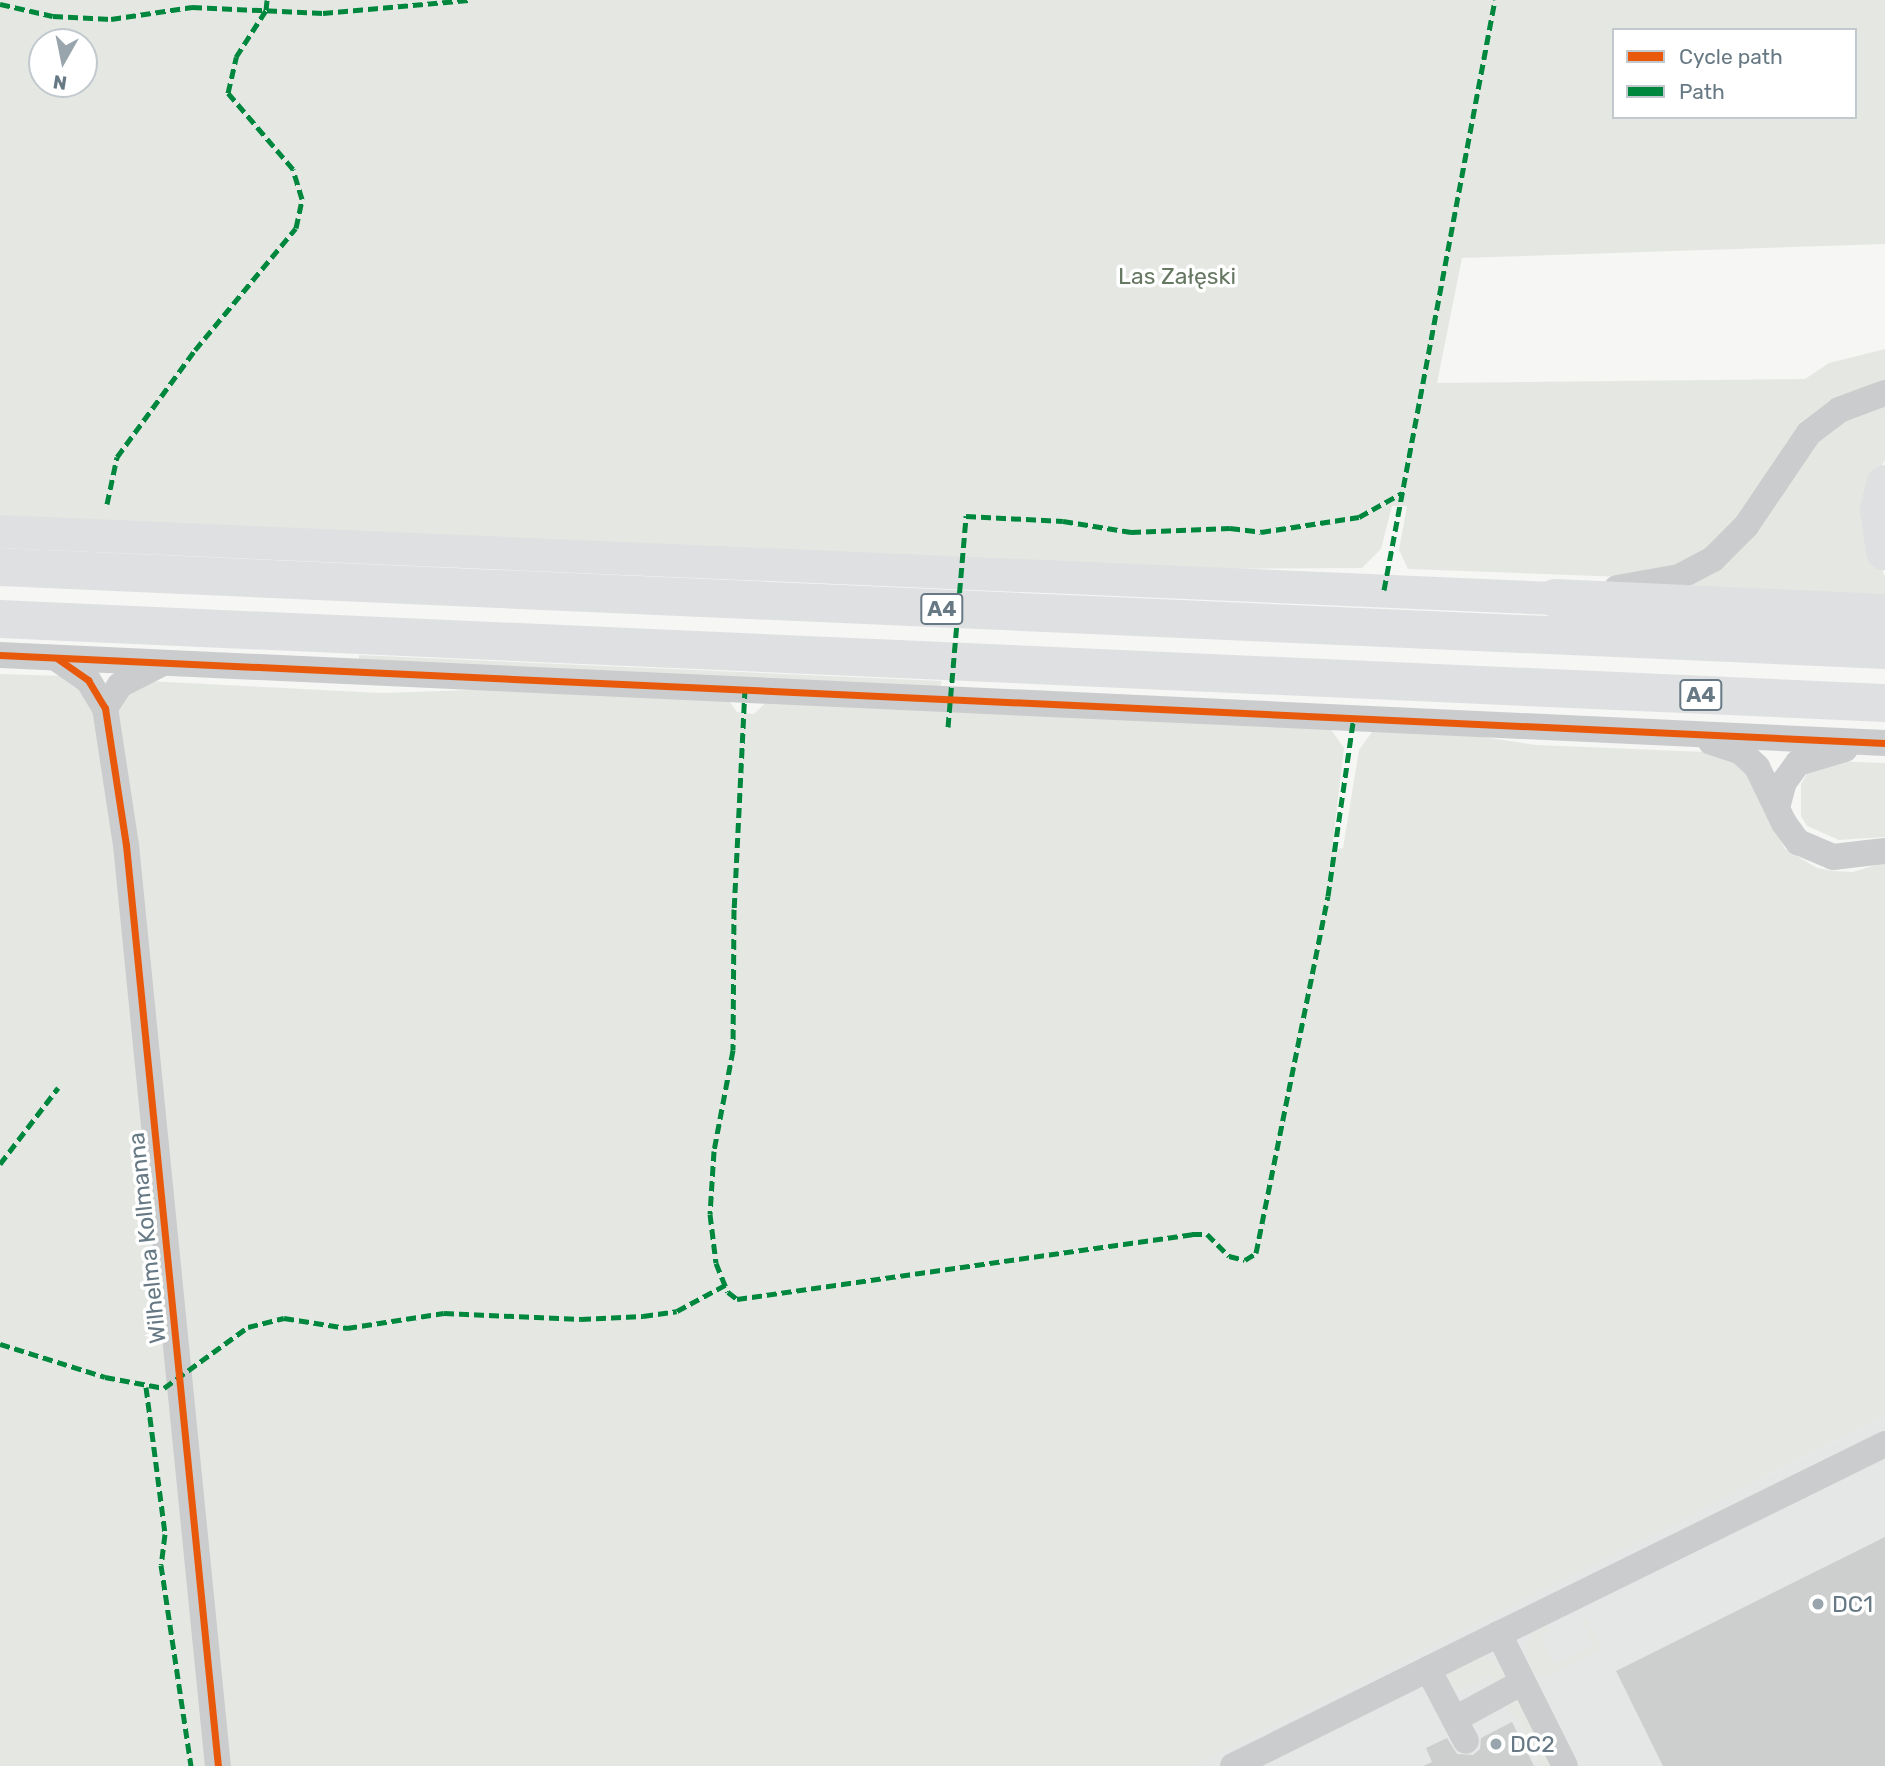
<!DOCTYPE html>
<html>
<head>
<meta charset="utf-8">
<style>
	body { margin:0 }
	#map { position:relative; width:1885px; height:1766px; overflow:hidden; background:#f6f6f5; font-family:Rubik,sans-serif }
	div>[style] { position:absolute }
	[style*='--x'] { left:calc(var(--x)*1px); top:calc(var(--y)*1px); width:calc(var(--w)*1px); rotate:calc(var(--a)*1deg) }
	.built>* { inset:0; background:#e5e6e6 }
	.green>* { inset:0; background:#e5e8e2 }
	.building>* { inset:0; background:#cdcfcf }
	.minor>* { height:26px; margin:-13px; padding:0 13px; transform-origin:13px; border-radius:13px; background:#cbcccd }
	.major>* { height:33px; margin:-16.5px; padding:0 16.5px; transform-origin:16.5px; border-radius:16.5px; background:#dfe0e1 }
	.highway>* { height:38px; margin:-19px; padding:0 19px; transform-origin:19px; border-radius:19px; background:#dfe0e1 }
	.quiet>* { height:5px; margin-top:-2.5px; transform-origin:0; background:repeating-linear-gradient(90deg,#00873e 0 10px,transparent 0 15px) }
	.cycleway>* { height:7px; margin:-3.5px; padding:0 3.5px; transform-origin:3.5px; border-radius:3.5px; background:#e8590c }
	.dots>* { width:19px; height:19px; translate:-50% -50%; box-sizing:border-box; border:4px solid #fff; border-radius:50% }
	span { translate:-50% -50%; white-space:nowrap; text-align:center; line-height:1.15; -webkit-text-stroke:7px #fff; paint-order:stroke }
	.shield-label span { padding:2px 5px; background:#fff; border:2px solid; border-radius:5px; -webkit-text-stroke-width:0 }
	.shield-label { font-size:21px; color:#677984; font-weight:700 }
	.park-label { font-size:23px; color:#667762 }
	.street-label { font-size:23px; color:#677984 }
	.poi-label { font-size:23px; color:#677984 }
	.left { translate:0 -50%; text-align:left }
	.legend { position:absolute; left:1612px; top:28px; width:245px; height:91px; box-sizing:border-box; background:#fff; border:2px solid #c2c9ce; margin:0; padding:9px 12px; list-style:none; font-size:21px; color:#677984 }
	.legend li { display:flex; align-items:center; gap:14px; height:35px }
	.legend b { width:35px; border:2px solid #c2c9ce }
	.north { position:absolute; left:28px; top:28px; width:70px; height:70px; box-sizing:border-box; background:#fff; border:2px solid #c2c9ce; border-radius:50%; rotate:189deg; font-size:19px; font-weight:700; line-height:28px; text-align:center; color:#677984 }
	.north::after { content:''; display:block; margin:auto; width:24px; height:32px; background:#99a5ac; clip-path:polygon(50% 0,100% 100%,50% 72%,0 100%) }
</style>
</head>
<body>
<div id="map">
	<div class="built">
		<div style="clip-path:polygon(1885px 1416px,1885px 1766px,1191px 1766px)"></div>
	</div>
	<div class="green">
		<div style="clip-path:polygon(evenodd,0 0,1885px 0,1885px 244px,1462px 258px,1437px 383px,1805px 379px,1829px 363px,1885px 349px,1885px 381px,1833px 400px,1801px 422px,1737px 518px,1704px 550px,1682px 563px,1624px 577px,1408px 569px,1399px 550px,1407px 506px,1392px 506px,1381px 549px,1362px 568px,1162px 569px,0 522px,0 0,1614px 30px,1855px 30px,1855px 117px,1614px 117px,1614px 30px,0 0,42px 42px,84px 42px,84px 84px,42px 84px,42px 42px)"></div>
		<div style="clip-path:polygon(1885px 403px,1885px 461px,1878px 470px,1873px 553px,1885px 576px,1885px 598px,1686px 585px,1829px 426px)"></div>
		<div style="clip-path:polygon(359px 655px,942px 681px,940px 688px,359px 661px)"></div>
		<div style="clip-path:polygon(0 674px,64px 676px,90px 698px,118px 849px,208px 1766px,0 1766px)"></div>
		<div style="clip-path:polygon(147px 681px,380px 693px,530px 688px,729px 701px,737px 712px,754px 714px,767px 701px,1330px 728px,1344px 748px,1332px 850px,1343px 848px,1359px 750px,1372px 732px,1425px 728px,1536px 745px,1707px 752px,1746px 766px,1785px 849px,1817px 868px,1834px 871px,1853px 872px,1885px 862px,1885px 1416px,1193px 1766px,229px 1766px,116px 713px,122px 694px)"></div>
		<div style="clip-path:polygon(1827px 761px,1885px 763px,1885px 837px,1839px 840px,1807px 826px,1801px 816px,1801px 784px,1808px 772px)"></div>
		<div style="clip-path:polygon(1587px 1619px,1601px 1649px,1543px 1678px,1530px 1671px,1525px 1646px,1536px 1629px,1547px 1623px,1551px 1630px,1539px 1636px,1554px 1664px,1595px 1645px,1583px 1621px)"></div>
		<div style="clip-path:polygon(1484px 1658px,1498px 1662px,1510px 1680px,1497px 1687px,1490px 1675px,1455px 1692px,1446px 1676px,1468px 1661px)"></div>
		<div style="clip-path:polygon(1515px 1700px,1521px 1702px,1553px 1766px,1541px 1766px,1515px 1714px,1512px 1716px,1506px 1705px)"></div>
	</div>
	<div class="building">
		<div style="clip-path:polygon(1885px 1537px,1885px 1766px,1663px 1766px,1616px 1671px)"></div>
		<div style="clip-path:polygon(1512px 1722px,1534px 1766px,1423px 1766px,1432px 1762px,1426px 1748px,1447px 1738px,1457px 1754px,1473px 1755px,1480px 1749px,1481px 1738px)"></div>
	</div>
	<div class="minor">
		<div style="--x:1617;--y:588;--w:63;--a:-10.1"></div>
		<div style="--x:1679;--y:577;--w:38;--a:-28"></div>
		<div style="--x:1713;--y:559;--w:47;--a:-45"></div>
		<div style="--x:1746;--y:526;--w:112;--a:-55.9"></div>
		<div style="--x:1809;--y:433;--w:38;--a:-37"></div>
		<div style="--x:1839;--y:410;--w:49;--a:-20.3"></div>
		<div style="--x:0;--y:655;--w:1887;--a:2.67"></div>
		<div style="--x:56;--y:658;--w:39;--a:35"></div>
		<div style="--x:88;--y:680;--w:33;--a:59"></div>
		<div style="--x:105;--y:708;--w:139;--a:81.3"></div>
		<div style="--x:126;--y:845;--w:926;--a:84.3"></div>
		<div style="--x:105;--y:708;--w:27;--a:-57"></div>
		<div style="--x:120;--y:685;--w:44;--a:-27.1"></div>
		<div style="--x:1711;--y:742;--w:32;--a:18"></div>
		<div style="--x:1741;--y:752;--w:22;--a:43"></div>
		<div style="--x:1757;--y:767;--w:62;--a:64.3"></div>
		<div style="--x:1784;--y:823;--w:24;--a:54"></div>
		<div style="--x:1798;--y:842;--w:38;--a:23"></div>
		<div style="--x:1833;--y:857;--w:52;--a:-6.6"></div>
		<div style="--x:1778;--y:804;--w:23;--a:-75"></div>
		<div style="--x:1784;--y:782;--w:24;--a:-54"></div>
		<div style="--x:1798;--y:763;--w:49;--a:-16.6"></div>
		<div style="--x:1428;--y:1669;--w:81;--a:62.2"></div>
		<div style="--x:1455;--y:1719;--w:77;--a:-28.6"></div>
		<div style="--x:1233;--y:1766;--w:297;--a:-26.4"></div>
		<div style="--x:1565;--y:1766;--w:148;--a:-116.6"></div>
		<div style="--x:1499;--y:1634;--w:430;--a:-26.2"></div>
	</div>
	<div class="major">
		<div style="--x:0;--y:531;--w:1556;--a:2.47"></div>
	</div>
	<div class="highway">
		<div style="--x:1885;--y:484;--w:27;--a:103"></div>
		<div style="--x:1879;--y:510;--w:42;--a:81.9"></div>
		<div style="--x:0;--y:567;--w:1887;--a:2.52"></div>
		<div style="--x:1555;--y:598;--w:330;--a:2.6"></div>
		<div style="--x:0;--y:619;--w:1887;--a:2.55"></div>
	</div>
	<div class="quiet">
		<div style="--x:0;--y:4;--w:54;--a:12.8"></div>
		<div style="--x:53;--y:16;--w:58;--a:3"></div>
		<div style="--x:111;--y:19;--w:82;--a:-8.4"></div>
		<div style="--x:192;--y:7;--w:131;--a:2.6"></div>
		<div style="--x:323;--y:13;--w:146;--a:-5.1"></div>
		<div style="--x:107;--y:504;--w:48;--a:-78"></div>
		<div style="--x:117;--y:457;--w:132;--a:-53.9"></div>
		<div style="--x:195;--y:350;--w:158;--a:-50.4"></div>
		<div style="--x:296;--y:228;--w:30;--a:-78"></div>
		<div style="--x:302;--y:199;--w:31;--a:-107"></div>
		<div style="--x:293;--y:169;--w:100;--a:-130.5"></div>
		<div style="--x:228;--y:93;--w:37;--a:-77"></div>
		<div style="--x:236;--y:57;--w:56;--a:-57.4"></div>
		<div style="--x:266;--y:10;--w:10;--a:-84"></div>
		<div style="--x:1384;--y:590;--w:600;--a:-79.35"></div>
		<div style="--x:745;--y:688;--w:221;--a:92.8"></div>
		<div style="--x:734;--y:909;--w:141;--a:90.4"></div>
		<div style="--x:733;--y:1050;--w:103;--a:100.7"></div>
		<div style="--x:714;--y:1151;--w:63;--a:93.6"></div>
		<div style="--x:710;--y:1214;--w:49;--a:83"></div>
		<div style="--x:716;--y:1263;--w:31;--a:68"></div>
		<div style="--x:728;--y:1292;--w:11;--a:38"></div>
		<div style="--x:737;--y:1299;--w:460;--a:-8.1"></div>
		<div style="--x:1192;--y:1234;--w:15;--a:0"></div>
		<div style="--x:1207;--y:1234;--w:31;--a:45"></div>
		<div style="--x:1229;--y:1256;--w:16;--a:14"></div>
		<div style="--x:1245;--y:1260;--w:13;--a:-32"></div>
		<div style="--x:1256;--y:1253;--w:364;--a:-78.6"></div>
		<div style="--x:1328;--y:896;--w:182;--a:-81.8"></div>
		<div style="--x:948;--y:727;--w:212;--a:-85.1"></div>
		<div style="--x:966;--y:516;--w:97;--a:3"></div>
		<div style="--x:1063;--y:521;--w:69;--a:9.2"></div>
		<div style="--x:1131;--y:532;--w:99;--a:-2.3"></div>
		<div style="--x:1230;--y:528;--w:31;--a:7"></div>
		<div style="--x:1261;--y:532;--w:99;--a:-8.7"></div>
		<div style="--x:1359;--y:517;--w:49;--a:-29.2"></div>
		<div style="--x:0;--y:1164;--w:96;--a:-52.7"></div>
		<div style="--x:0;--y:1344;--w:110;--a:17.4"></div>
		<div style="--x:105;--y:1377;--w:60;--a:10.6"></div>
		<div style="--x:164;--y:1388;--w:104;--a:-36"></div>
		<div style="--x:248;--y:1327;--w:37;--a:-14"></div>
		<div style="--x:284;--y:1318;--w:64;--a:9"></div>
		<div style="--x:347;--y:1328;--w:98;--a:-8.8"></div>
		<div style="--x:444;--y:1313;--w:137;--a:2.5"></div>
		<div style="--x:581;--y:1319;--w:62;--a:-2.8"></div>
		<div style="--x:643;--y:1316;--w:34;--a:-8"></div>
		<div style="--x:677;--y:1311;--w:55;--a:-28.4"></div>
		<div style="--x:146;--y:1387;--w:148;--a:82.6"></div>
		<div style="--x:165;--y:1534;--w:31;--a:97"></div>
		<div style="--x:161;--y:1565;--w:203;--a:81.5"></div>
	</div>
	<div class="cycleway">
		<div style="--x:0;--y:655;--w:1887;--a:2.67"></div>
		<div style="--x:58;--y:659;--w:37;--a:35"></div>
		<div style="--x:88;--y:680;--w:33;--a:59"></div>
		<div style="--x:105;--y:708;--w:139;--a:81.3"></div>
		<div style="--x:126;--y:845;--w:926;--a:84.3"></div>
	</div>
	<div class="dots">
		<div style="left:1818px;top:1604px;background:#99a5ac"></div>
		<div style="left:1496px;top:1744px;background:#99a5ac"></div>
	</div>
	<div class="shield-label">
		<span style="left:942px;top:609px">A4</span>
		<span style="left:1701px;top:695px">A4</span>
	</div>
	<div class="park-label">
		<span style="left:1177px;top:276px">Las Załęski</span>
	</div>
	<div class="street-label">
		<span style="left:147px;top:1238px;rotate:-96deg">Wilhelma Kollmanna</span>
	</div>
	<div class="poi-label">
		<span class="left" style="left:1832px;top:1604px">DC1</span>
		<span class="left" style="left:1510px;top:1744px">DC2</span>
	</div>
	<ul class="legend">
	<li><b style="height:9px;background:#e8590c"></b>Cycle path</li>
	<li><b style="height:9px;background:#00873e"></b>Path</li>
	</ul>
	<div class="north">N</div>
</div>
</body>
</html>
